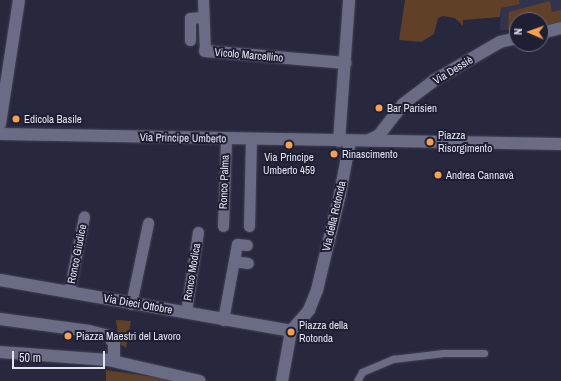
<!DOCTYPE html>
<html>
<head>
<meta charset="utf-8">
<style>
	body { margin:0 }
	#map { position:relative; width:561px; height:381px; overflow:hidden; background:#27283e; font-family:"Archivo Narrow",sans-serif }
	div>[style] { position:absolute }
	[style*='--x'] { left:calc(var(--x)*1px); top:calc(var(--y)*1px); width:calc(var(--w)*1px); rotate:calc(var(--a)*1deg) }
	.built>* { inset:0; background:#32344e }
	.green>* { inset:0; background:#604026 }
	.roads { filter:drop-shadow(0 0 1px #424355) drop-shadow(0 0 1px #424355) }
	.service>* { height:7px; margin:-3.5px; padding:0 3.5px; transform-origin:3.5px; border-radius:3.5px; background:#6a6c85 }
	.pedestrian>* { height:11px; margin:-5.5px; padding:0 5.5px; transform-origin:5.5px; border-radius:5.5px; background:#6a6c85 }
	.minor>* { height:12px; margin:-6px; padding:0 6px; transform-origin:6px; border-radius:6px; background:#6a6c85 }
	.tertiary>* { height:12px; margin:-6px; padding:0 6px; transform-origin:6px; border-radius:6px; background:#6a6c85 }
	.dots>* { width:11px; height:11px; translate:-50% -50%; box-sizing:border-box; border:2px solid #1e1f33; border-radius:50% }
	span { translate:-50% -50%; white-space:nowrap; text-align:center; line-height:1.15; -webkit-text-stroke:4px #1e1f33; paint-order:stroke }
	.street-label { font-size:11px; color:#e1e3f1 }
	.poi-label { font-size:11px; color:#e1e3f1 }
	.left { translate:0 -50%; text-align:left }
	.north { position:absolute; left:509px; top:12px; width:40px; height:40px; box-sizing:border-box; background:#1e1f33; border:1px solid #6c6d7f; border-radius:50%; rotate:272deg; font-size:11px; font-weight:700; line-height:16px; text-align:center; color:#e1e3f1 }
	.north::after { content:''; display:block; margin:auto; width:14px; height:18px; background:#fa9f4e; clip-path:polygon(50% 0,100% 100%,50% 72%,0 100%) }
	.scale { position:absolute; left:12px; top:351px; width:93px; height:18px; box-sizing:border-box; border:2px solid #e1e3f1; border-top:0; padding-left:5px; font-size:12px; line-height:14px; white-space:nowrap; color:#e1e3f1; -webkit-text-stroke:3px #1e1f33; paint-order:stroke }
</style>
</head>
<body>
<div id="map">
	<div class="built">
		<div style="clip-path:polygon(501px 0,561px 0,561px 23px,517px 20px,514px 34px,508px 30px,500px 30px)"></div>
	</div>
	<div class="green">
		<div style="clip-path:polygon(405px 0,519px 0,520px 4px,501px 8px,500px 17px,463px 20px,463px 26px,455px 18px,443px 16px,438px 18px,434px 34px,421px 42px,399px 40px)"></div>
		<div style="clip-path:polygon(550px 1px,552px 12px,561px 10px,561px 23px,541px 28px,541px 20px,517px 20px,517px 34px,514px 34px,508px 30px,509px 12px)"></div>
		<div style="clip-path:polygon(116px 320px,131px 321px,126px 348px,119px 343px)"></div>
		<div style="clip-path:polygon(106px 370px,161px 378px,173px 381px,106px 381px)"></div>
	</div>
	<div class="roads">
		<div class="service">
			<div style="--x:357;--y:381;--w:10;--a:-61"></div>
			<div style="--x:362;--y:372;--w:34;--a:-23"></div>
			<div style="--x:393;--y:359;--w:51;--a:-6.7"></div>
			<div style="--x:444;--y:353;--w:40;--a:0"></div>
		</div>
		<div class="pedestrian">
			<div style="--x:203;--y:0;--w:51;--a:87.8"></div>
			<div style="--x:190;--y:40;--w:22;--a:-90"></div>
			<div style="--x:190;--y:18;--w:13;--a:-4"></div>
			<div style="--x:223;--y:226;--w:87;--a:-88"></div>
			<div style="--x:249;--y:226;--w:87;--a:-88.7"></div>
			<div style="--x:234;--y:261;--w:14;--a:8"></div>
			<div style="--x:69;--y:292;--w:77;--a:-78.8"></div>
			<div style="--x:131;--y:304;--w:83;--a:-78.1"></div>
			<div style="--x:186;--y:312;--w:81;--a:-81.5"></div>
			<div style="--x:223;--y:320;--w:77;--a:-79.6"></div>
			<div style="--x:237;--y:244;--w:10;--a:6"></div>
		</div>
		<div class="minor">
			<div style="--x:205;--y:51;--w:141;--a:4.9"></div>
			<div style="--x:0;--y:319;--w:90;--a:7.7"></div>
			<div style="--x:89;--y:331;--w:21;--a:14"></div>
			<div style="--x:109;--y:336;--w:9;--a:58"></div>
			<div style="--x:114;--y:344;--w:17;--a:90"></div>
		</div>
		<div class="tertiary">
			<div style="--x:541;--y:33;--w:21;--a:-14"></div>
			<div style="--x:0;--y:124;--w:125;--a:-81.3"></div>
			<div style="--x:0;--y:134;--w:561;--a:1.02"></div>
			<div style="--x:369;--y:140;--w:11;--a:-27"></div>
			<div style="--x:379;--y:135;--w:39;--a:-52"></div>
			<div style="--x:403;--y:104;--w:38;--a:-37"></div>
			<div style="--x:433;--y:81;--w:78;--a:-30.2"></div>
			<div style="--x:500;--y:42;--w:17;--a:-13"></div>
			<div style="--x:339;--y:141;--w:141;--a:-85.9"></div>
			<div style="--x:0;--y:280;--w:295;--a:9.9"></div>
			<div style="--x:0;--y:352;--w:108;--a:4.2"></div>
			<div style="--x:108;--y:360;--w:94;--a:12.9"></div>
			<div style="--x:282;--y:381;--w:51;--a:-79.8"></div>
			<div style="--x:291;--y:331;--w:28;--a:-49"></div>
			<div style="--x:309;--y:310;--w:22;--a:-68"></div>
			<div style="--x:317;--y:290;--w:99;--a:-76.5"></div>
			<div style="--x:340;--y:194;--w:54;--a:-79.3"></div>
		</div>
	</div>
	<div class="dots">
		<div style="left:379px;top:108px;background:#fa9f4e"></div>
		<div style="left:16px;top:119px;background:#fa9f4e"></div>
		<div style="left:430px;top:142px;background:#fa9f4e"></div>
		<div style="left:289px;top:145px;background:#fa9f4e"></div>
		<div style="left:334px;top:154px;background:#fa9f4e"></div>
		<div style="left:438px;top:175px;background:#fa9f4e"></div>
		<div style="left:291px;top:332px;background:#fa9f4e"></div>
		<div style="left:68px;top:336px;background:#fa9f4e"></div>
	</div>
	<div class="street-label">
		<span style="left:249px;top:55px;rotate:5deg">Vicolo Marcellino</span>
		<span style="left:453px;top:70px;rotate:-31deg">Via Dessiè</span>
		<span style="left:183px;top:138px;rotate:1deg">Via Principe Umberto</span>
		<span style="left:224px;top:182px;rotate:-88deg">Ronco Palma</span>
		<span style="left:334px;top:216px;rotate:-77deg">Via della Rotonda</span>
		<span style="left:77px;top:254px;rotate:-79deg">Ronco Giudice</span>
		<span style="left:192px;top:272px;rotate:-81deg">Ronco Modica</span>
		<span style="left:138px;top:304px;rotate:10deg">Via Dieci Ottobre</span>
	</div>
	<div class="poi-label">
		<span class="left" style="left:387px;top:108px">Bar Parisien</span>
		<span class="left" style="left:24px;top:119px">Edicola Basile</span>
		<span class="left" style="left:438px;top:142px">Piazza<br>Risorgimento</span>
		<span class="left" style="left:342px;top:154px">Rinascimento</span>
		<span style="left:289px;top:164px">Via Principe<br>Umberto 459</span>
		<span class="left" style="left:446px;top:175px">Andrea Cannavà</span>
		<span class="left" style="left:299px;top:332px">Piazza della<br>Rotonda</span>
		<span class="left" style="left:76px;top:336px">Piazza Maestri del Lavoro</span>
	</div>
	<div class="north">N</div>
	<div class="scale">50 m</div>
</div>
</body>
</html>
